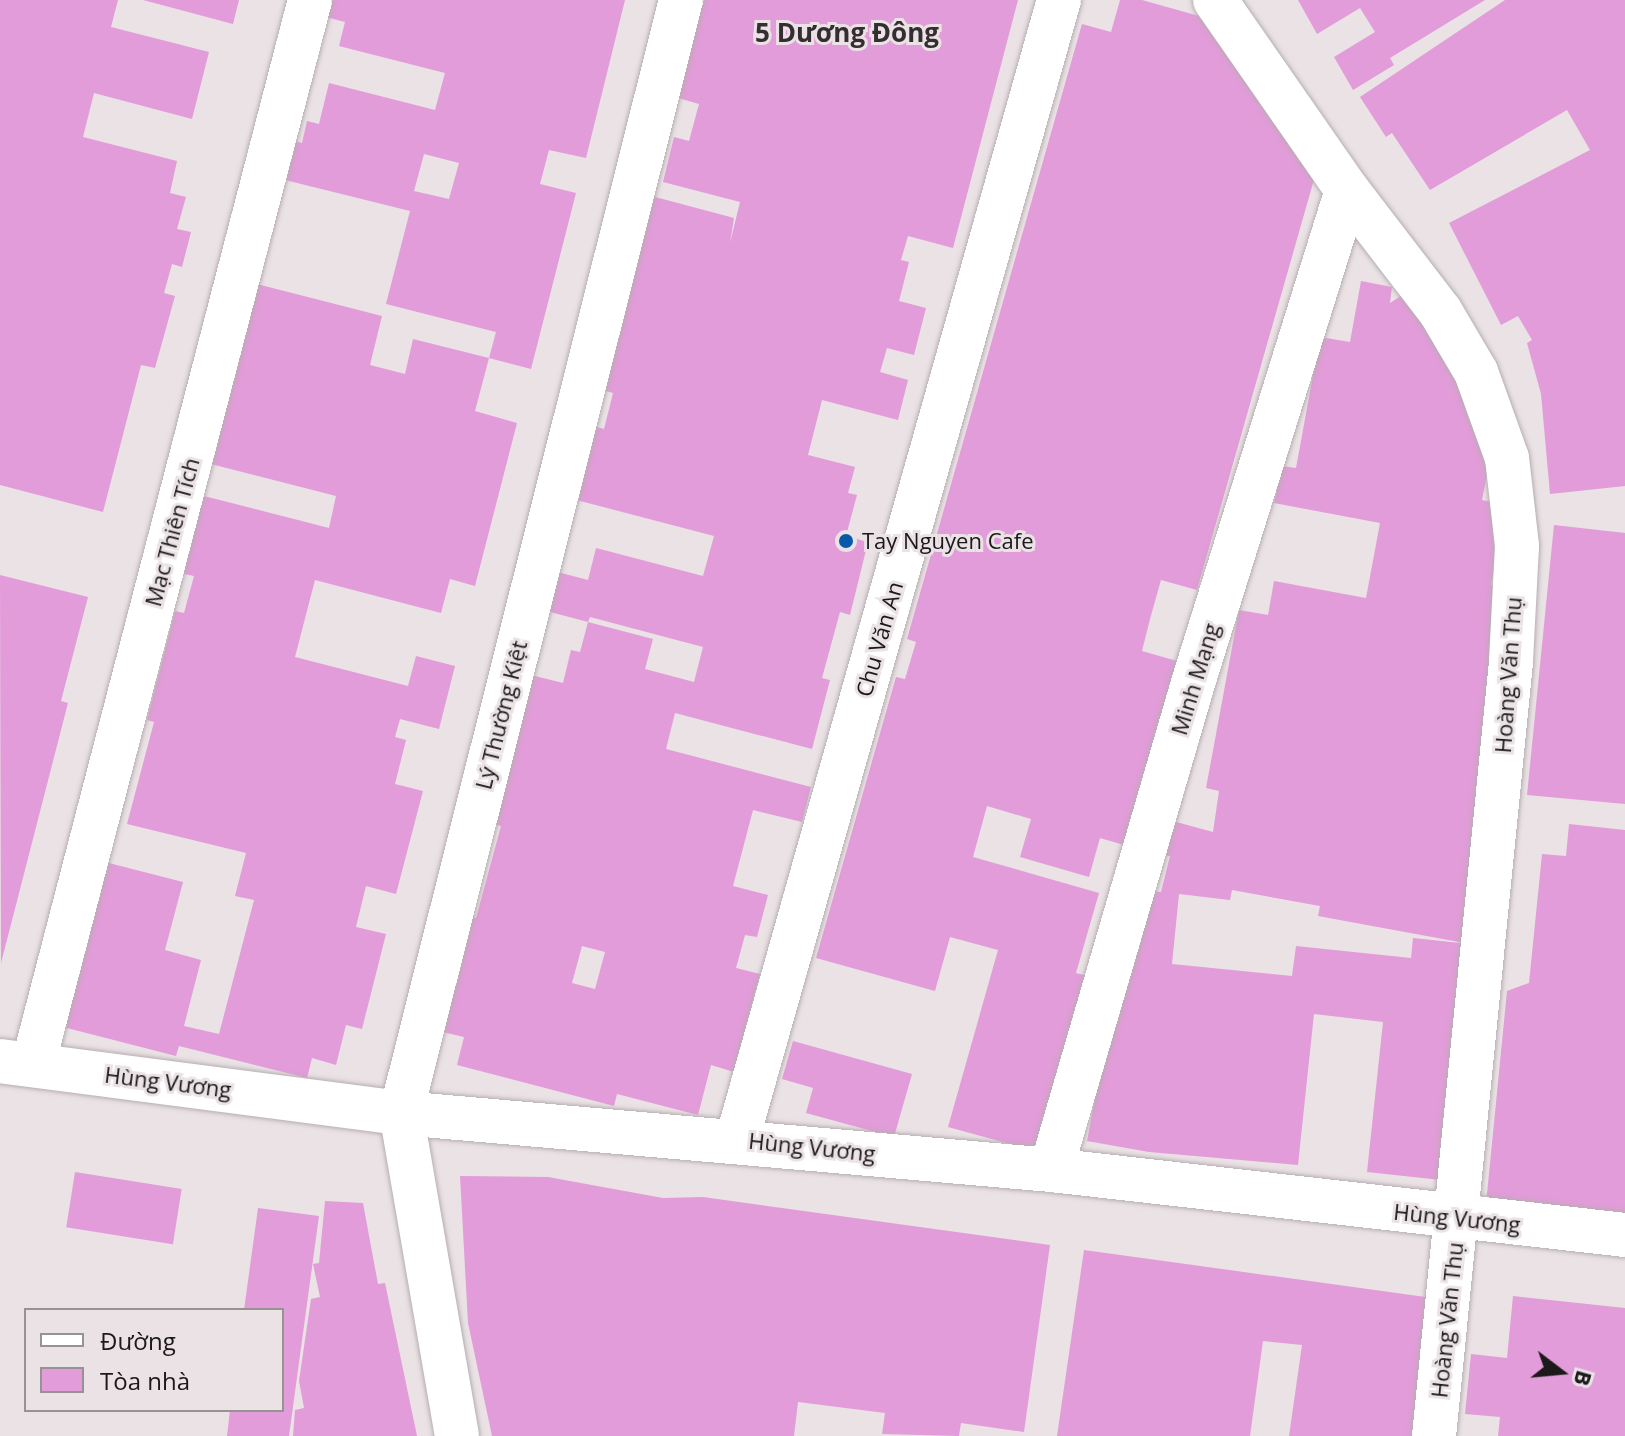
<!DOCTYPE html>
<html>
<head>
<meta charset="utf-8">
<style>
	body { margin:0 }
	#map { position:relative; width:1625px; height:1436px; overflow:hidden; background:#eae2e5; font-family:"Open Sans",sans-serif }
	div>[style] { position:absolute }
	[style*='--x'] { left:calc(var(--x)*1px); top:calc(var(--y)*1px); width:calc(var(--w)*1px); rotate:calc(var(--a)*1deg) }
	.building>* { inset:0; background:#e29cd9; transform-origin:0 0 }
	.roads { filter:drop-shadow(0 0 2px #b6aeb1) drop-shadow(0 0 2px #b6aeb1) }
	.minor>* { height:44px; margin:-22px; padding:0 22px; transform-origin:22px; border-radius:22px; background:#fff }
	.tertiary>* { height:44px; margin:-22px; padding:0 22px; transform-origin:22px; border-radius:22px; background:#fff }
	.secondary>* { height:44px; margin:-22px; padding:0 22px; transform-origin:22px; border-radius:22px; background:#fff }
	.dots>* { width:22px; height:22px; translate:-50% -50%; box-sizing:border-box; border:4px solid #eae2e5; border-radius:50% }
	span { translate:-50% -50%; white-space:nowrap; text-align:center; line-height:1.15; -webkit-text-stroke:6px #eae2e5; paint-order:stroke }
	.street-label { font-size:22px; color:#1b191a }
	.poi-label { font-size:22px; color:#1b191a }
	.left { translate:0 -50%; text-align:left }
	.quarter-label { font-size:26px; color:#342e30; font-weight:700 }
	.legend { position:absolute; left:24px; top:1308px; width:260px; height:104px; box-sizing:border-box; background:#eae2e5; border:2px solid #979294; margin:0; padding:10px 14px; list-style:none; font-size:24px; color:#1b191a }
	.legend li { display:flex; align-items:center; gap:16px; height:40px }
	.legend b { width:40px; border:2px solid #979294 }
	.north { position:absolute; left:1521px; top:1332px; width:80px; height:80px; -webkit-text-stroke:6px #eae2e5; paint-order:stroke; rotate:106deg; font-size:22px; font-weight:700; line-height:32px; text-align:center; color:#1b191a }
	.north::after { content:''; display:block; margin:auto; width:28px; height:36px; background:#1b191a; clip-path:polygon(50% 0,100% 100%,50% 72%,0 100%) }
</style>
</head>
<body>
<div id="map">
	<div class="building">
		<div style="clip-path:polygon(0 0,118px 0,111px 27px,209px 52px,192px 119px,94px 93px,83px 137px,177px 161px,170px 193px,186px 197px,177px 229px,191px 232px,182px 267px,172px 264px,164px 293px,175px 296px,155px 368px,141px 365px,103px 512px,0 485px)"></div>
		<div style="clip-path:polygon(143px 0,239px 0,233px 24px)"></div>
		<div style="clip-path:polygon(evenodd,326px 0,625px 0,586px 158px,549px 150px,540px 184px,576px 193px,531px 369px,489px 358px,496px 332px,386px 304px,410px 211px,281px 179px,290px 140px,302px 143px,307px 121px,319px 124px,329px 83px,435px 110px,445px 73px,339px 46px,345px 22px,322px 16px,326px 0,424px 154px,459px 163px,449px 199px,414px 191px,424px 154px)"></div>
		<div style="clip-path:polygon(evenodd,696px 0,1018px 0,953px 248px,908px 236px,901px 260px,909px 262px,899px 301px,926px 308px,914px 355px,887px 348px,880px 372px,908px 380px,898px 420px,822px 400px,808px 455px,855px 467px,848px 493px,857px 495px,846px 536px,868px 542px,850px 615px,840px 612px,822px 678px,830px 680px,812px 749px,675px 713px,666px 749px,811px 787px,802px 822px,753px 810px,733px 886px,768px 895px,757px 937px,745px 935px,736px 968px,760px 974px,734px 1072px,711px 1065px,698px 1115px,617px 1094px,614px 1106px,457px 1065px,464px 1037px,438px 1031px,456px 913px,476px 918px,501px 826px,486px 822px,519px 672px,563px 683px,571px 650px,580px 652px,588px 622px,653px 639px,645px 669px,694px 682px,703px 647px,590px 617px,588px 622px,535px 608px,546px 569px,588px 580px,596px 548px,703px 576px,714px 536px,565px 497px,589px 425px,604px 429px,613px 393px,596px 388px,644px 194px,734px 218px,730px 243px,740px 202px,663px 182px,674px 137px,689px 141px,699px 104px,671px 96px,696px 0,582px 946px,605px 952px,595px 989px,572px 983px,582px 946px)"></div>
		<div style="clip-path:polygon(1120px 0,1142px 0,1199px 16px,1315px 176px,1197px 590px,1161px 580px,1150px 619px,1142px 651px,1177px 661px,1124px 845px,1100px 838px,1089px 877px,1020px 857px,1031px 819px,987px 806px,973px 857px,1099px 893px,1076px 973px,1104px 980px,1054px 1156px,948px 1127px,998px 950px,950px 937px,935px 991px,816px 958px,896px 677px,905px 679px,916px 642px,907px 639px,1082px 24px,1111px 32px)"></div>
		<div style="clip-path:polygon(1298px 0,1485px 0,1390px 58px,1394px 65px,1353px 90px,1334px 57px,1375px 32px,1360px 8px,1317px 34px)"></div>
		<div style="clip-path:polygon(1505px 0,1625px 0,1625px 486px,1550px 494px,1541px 394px,1527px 343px,1532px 340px,1518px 316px,1501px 325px,1449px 223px,1590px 150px,1567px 110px,1430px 190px,1392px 133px,1386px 137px,1360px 97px)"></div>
		<div style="clip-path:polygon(evenodd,1361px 281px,1392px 287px,1390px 303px,1410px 290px,1444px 338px,1489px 465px,1482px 500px,1506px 505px,1491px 585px,1507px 588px,1450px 1181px,1367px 1172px,1383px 1022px,1314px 1014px,1298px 1165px,1149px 1152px,1087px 1141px,1134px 890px,1161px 892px,1170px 856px,1160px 855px,1169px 820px,1213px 832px,1219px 791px,1206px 788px,1239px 610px,1268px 615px,1274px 581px,1366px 598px,1380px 523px,1274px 503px,1282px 466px,1296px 468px,1320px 337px,1350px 342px,1361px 281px,1232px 890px,1320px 906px,1318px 916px,1470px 944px,1413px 938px,1411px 958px,1296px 946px,1292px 976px,1172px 964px,1179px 894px,1230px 900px,1232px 890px)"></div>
		<div style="clip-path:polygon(253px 283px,382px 316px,370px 365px,405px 374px,413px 339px,489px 358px,475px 411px,517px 423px,475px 586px,450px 579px,441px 613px,315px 580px,295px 657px,408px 686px,416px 656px,455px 666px,439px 729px,400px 719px,395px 737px,406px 740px,395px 784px,423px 791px,396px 894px,366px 886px,356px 927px,386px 934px,362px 1029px,346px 1025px,336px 1065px,312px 1058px,307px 1078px,179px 1046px,176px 1056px,63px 1027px,105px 862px,183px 882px,165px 950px,201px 960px,184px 1026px,219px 1034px,254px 900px,235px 896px,246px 853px,127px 824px,154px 722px,147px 720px,175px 611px,184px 613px,194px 576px,179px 573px,200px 495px,329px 528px,336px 496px,207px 463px)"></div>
		<div style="clip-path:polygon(1554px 525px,1625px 533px,1625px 804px,1527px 795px)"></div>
		<div style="clip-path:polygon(0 575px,88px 597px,61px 701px,68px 703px,1px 963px)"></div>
		<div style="clip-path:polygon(1569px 824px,1625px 830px,1625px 1218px,1486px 1204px,1507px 991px,1529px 983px,1542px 854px,1566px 856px)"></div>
		<div style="clip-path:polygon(793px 1041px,912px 1074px,894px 1137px,806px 1113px,813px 1088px,782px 1079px)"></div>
		<div style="left:75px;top:1172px;width:108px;height:56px;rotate:9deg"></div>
		<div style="clip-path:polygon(460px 1176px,548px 1177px,663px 1198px,703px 1197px,1050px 1245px,1024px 1432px,961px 1423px,959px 1436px,882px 1434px,885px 1413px,798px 1402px,794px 1436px,492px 1436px,468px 1323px)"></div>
		<div style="clip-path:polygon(325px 1201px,363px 1203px,378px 1284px,385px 1283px,417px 1436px,293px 1436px,295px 1410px,304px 1408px,299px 1381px,311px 1299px,320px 1297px,313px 1264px,319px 1263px)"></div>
		<div style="clip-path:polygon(258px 1208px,319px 1216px,289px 1436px,227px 1436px,230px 1410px,282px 1410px,282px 1310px,244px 1310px)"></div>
		<div style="clip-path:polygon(1084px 1250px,1440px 1299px,1421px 1436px,1289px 1436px,1302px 1345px,1263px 1341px,1250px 1436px,1057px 1436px)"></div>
		<div style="clip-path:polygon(1513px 1296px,1625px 1308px,1625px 1436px,1498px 1436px,1500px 1417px,1465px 1414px,1471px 1354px,1507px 1358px)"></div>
	</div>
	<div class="roads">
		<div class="minor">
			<div style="--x:1215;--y:0;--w:231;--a:55.2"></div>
			<div style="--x:1347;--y:190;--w:153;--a:52.5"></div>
			<div style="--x:1440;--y:311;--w:71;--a:59.5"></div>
			<div style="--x:1476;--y:372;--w:91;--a:70.2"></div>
			<div style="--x:1507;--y:458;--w:89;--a:83.5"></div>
			<div style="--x:1517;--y:546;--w:116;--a:93"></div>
			<div style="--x:1511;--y:662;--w:778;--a:95.68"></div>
			<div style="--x:33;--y:1065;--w:1100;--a:-75.42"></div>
			<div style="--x:737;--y:1140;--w:1185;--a:-74.23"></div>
			<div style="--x:1051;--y:1170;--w:507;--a:-73.74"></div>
			<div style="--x:1193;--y:683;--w:516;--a:-72.65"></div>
		</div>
		<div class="tertiary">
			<div style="--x:457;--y:1436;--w:328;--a:-99.8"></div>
			<div style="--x:401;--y:1113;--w:1148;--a:-75.88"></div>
		</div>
		<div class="secondary">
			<div style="--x:0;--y:1061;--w:404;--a:7.4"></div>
			<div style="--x:401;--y:1113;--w:652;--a:5.01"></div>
			<div style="--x:1051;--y:1170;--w:578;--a:6.46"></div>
		</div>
	</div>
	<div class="dots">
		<div style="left:846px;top:541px;background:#0859a8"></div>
	</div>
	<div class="street-label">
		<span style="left:172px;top:532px;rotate:-75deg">Mạc Thiên Tích</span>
		<span style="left:879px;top:639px;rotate:-74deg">Chu Văn An</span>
		<span style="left:1508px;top:675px;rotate:-86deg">Hoàng Văn Thụ</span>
		<span style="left:1195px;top:679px;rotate:-73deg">Minh Mạng</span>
		<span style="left:501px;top:715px;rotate:-76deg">Lý Thường Kiệt</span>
		<span style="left:168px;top:1082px;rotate:7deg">Hùng Vương</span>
		<span style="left:812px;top:1147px;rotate:6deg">Hùng Vương</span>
		<span style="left:1457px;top:1218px;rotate:6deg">Hùng Vương</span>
		<span style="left:1447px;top:1320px;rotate:-84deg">Hoàng Văn Thụ</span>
	</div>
	<div class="poi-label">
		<span class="left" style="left:862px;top:541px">Tay Nguyen Cafe</span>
	</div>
	<div class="quarter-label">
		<span style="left:847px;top:33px">5 Dương Đông</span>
	</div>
	<ul class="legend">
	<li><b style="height:10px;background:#fff"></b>Đường</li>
	<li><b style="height:22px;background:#e29cd9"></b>Tòa nhà</li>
	</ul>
	<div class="north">B</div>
</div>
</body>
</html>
